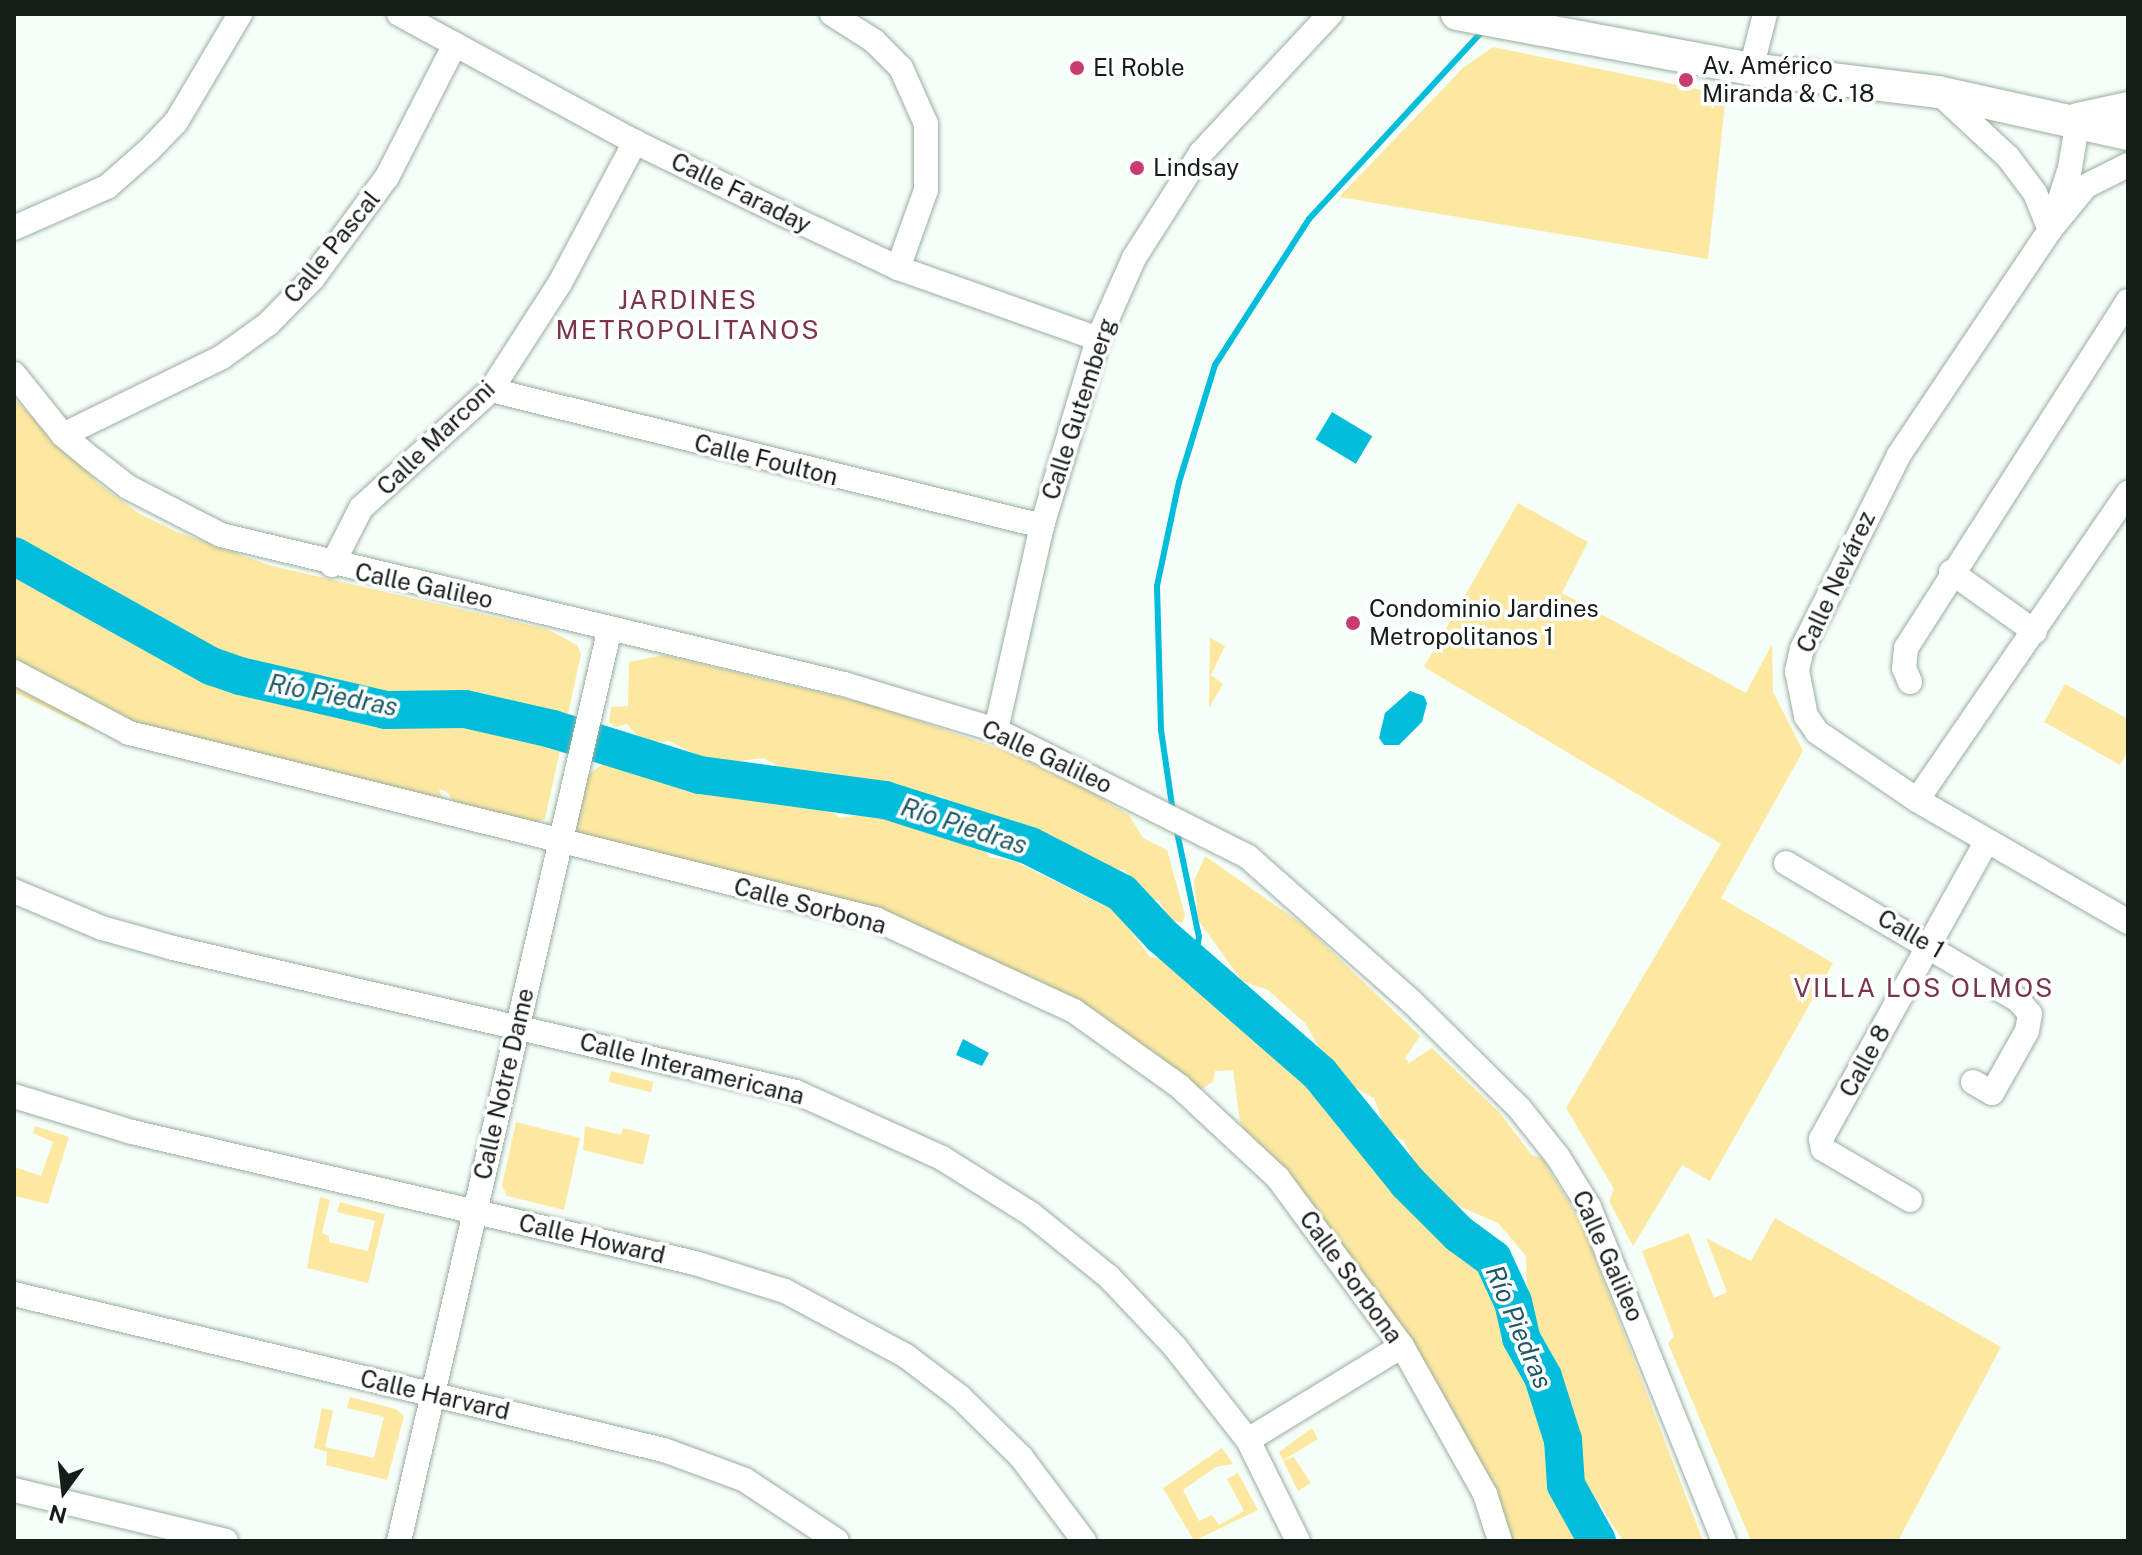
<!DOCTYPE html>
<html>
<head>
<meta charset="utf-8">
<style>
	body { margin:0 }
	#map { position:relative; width:2142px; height:1555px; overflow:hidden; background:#f6fef8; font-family:"Public Sans",sans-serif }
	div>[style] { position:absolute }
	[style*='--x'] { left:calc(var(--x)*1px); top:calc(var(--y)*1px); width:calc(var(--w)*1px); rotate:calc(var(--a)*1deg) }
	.green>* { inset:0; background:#fde8a2; transform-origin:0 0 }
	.water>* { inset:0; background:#01bcda; transform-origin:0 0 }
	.stream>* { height:6px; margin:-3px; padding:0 3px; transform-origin:3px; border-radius:3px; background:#01bcda }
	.river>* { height:38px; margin:-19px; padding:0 19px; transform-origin:19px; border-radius:19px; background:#01bcda }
	.roads { filter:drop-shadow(0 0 2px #99ae9f) drop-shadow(0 0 2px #99ae9f) }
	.street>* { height:24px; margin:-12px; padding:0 12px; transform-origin:12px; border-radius:12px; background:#fff }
	.secondary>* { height:32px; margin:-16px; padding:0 16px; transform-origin:16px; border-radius:16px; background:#fff }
	.dots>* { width:22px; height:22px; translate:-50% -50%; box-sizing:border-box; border:4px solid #fff; border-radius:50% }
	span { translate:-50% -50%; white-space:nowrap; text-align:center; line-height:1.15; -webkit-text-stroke:7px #fff; paint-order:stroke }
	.poi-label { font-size:24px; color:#151d18 }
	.left { translate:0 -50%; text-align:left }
	.street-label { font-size:24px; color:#151d18 }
	.neighbourhood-label { font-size:26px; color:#7c364c; letter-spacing:2px }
	.water-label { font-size:26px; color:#1d5966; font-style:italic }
	.frame { position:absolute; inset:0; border:16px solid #151d18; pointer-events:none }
	.north { position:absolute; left:24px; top:1451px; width:80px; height:80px; -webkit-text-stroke:6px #fff; paint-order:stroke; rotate:195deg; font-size:22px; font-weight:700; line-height:32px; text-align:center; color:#151d18 }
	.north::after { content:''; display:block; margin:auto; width:28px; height:36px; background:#151d18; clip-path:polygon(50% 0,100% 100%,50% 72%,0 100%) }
</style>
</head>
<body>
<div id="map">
	<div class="green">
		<div style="clip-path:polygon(1493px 47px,1726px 95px,1708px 259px,1339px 197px,1464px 67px)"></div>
		<div style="clip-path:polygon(14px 399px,100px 485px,140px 514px,177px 532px,272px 566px,547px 629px,577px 645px,581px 654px,545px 819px,536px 822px,457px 807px,447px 792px,439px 789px,443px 802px,86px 727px,14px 692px)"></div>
		<div style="clip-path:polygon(1518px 503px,1588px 542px,1562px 593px,1746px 693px,1772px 644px,1773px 692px,1803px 751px,1721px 898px,1833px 963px,1710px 1181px,1682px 1165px,1633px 1246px,1609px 1201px,1614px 1189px,1566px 1108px,1721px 844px,1424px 667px)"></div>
		<div style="clip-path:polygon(1210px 638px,1225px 646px,1211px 675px,1223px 684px,1209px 708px)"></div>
		<div style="clip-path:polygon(663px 655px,870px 704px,1003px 750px,1088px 790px,1129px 815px,1143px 838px,1167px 850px,1185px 915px,1182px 923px,1171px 920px,1159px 901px,1141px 896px,1138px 883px,1124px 870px,1105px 869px,1091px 856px,1087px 860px,1069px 859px,1046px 836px,978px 820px,941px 796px,915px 797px,894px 783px,874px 794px,857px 784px,844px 789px,830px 783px,811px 784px,763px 758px,716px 764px,669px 741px,645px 744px,627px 724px,615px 727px,609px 722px,611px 707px,628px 706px,629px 662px)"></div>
		<div style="clip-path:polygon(2065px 684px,2128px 719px,2128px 751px,2120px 765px,2044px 722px)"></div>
		<div style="clip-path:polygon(630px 760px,702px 788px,823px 805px,840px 818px,872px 813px,911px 827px,928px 824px,977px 835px,989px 857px,1014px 861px,1117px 912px,1150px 957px,1179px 962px,1206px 980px,1226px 981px,1262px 1015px,1300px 1039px,1311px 1051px,1325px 1091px,1403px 1195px,1428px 1209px,1432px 1228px,1444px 1243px,1475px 1267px,1505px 1302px,1512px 1335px,1537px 1379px,1536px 1415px,1551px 1446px,1559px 1488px,1572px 1488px,1583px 1506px,1577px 1523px,1582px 1541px,1510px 1541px,1497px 1510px,1240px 1122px,1233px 1070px,1215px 1071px,1213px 1082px,1195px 1093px,971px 957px,569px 837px,582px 780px,606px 761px)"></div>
		<div style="clip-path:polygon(1205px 856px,1305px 926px,1420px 1036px,1405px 1058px,1409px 1063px,1432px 1048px,1499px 1112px,1532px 1155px,1542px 1158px,1583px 1226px,1703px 1541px,1623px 1541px,1599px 1503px,1588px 1503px,1579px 1490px,1575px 1474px,1580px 1439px,1528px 1315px,1526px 1256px,1498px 1223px,1429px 1193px,1404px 1141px,1385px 1129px,1374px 1098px,1335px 1077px,1306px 1024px,1268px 990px,1242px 981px,1198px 920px,1194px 881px)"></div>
		<div style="left:611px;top:1071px;width:44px;height:11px;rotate:14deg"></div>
		<div style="clip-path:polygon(516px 1122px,580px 1138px,564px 1210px,507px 1196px,502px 1185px)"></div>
		<div style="clip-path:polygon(35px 1126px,69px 1137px,48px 1204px,14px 1196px,14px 1167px,41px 1176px,53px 1142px,33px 1133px)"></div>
		<div style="clip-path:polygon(585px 1126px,621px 1135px,623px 1128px,650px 1135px,643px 1165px,583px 1150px)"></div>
		<div style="clip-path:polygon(320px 1197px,330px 1200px,322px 1233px,329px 1236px,329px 1242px,368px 1251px,375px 1221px,337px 1212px,340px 1202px,385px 1214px,368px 1283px,307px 1268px)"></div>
		<div style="clip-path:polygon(1775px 1218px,2001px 1347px,1898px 1541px,1751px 1541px,1668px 1343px,1674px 1336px,1642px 1251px,1689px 1233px,1714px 1298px,1727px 1292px,1706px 1238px,1751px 1261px)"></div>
		<div style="clip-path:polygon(350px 1397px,396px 1409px,404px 1416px,387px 1480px,326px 1465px,327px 1452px,314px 1448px,322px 1408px,333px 1411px,325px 1447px,374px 1458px,384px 1417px,347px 1408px)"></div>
		<div style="clip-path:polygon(1312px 1428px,1318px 1439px,1283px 1460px,1294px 1457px,1311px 1483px,1298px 1491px,1279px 1452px)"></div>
		<div style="clip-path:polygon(1222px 1448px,1233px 1464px,1216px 1467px,1183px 1490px,1199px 1521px,1212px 1515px,1219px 1525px,1244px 1511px,1227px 1479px,1238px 1473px,1258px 1510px,1194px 1541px,1163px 1488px)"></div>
	</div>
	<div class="water">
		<div style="left:1332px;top:412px;width:47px;height:32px;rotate:31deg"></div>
		<div style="clip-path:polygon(1410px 691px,1424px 696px,1427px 703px,1422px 722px,1399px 745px,1384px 745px,1379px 738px,1385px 713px)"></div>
		<div style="clip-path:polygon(963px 1039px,989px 1053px,982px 1066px,956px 1055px)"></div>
	</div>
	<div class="stream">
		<div style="--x:1173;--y:812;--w:83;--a:-98.3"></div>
		<div style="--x:1161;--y:730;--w:144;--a:-91.6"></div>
		<div style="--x:1157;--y:586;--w:106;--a:-78.1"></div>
		<div style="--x:1179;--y:482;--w:122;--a:-72.9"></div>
		<div style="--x:1215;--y:365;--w:174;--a:-57.2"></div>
		<div style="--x:1309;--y:219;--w:260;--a:-47.3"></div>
		<div style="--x:1176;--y:827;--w:112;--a:78.2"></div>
		<div style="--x:1199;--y:937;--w:27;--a:100"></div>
	</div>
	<div class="river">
		<div style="--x:14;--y:556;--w:226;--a:29.2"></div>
		<div style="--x:211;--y:666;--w:31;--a:19"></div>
		<div style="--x:240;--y:676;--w:150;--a:13.1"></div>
		<div style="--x:386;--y:710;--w:79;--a:-0.7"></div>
		<div style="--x:465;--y:709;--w:89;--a:12.9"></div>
		<div style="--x:552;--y:729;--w:155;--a:17.3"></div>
		<div style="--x:700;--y:775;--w:187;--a:7.7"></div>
		<div style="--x:885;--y:800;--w:152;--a:17.6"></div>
		<div style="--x:1030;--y:846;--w:103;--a:27.1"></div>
		<div style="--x:1122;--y:893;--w:59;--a:47.1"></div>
		<div style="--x:1162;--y:936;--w:210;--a:41.1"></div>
		<div style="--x:1320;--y:1074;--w:139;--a:51.1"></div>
		<div style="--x:1407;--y:1182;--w:74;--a:45"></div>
		<div style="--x:1459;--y:1234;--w:42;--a:36.3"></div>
		<div style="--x:1493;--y:1259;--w:47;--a:65.1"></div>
		<div style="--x:1513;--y:1302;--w:37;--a:77"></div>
		<div style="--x:1521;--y:1338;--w:45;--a:60.6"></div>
		<div style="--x:1543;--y:1377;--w:66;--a:72.4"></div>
		<div style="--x:1563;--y:1440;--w:45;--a:86.2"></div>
		<div style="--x:1566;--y:1485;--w:64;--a:61"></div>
	</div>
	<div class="roads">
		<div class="street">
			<div style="--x:399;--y:14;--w:268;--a:28.5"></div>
			<div style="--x:635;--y:142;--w:158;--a:25.9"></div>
			<div style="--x:777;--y:211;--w:134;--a:25.2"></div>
			<div style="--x:898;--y:268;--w:212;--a:19.5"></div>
			<div style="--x:832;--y:14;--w:50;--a:32.7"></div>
			<div style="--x:874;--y:41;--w:38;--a:45"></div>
			<div style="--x:901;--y:68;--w:61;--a:65.9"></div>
			<div style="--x:926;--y:124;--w:66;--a:90"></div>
			<div style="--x:926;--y:190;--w:83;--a:109.7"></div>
			<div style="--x:1751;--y:69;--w:57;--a:-75.7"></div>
			<div style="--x:1938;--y:92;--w:96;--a:42.9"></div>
			<div style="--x:2008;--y:157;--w:45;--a:53.1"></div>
			<div style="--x:2035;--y:193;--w:40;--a:68"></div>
			<div style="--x:2050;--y:230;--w:57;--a:-50.7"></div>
			<div style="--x:2086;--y:186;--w:47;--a:-26.6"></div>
			<div style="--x:2078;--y:119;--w:50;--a:99.3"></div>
			<div style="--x:2070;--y:168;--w:65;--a:107.9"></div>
			<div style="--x:2050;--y:230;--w:271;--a:123.9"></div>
			<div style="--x:1899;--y:455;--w:217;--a:116.6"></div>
			<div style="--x:1802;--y:649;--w:23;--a:103"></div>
			<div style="--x:1797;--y:671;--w:46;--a:78.7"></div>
			<div style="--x:1806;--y:716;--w:19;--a:55"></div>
			<div style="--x:1817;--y:732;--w:121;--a:34.2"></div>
			<div style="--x:1917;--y:800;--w:244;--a:30"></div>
			<div style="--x:14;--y:228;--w:102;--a:-23.8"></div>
			<div style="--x:107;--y:187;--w:56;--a:-41.4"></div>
			<div style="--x:149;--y:150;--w:39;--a:-46"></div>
			<div style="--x:176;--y:122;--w:126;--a:-59.3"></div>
			<div style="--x:14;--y:374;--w:78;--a:51.2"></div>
			<div style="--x:63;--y:435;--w:38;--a:40"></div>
			<div style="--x:92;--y:459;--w:46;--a:37.9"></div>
			<div style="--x:128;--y:487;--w:105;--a:27.3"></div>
			<div style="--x:221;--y:535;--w:641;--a:13.45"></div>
			<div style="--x:844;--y:684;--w:159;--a:16.8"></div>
			<div style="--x:996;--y:730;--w:281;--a:26.7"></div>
			<div style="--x:1247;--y:856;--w:217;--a:41.5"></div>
			<div style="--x:1410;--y:1000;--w:155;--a:44.7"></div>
			<div style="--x:1520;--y:1109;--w:61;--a:51.6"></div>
			<div style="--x:1558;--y:1157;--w:59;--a:58.2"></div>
			<div style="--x:1589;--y:1207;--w:360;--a:68"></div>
			<div style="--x:491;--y:390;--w:568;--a:13.86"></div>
			<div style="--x:63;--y:435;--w:177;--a:-26.1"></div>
			<div style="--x:222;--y:357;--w:57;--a:-35.7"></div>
			<div style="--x:268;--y:324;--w:64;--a:-45.6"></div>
			<div style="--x:313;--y:278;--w:125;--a:-53.8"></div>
			<div style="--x:387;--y:177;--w:149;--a:-62.9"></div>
			<div style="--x:332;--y:565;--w:64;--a:-63"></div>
			<div style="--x:361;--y:508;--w:176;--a:-42.2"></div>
			<div style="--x:491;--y:390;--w:127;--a:-57.2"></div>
			<div style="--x:560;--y:283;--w:160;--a:-62"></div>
			<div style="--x:1951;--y:572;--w:103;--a:35.5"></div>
			<div style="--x:14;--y:672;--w:130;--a:27.9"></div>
			<div style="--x:129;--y:733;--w:769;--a:14"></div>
			<div style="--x:875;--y:919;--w:219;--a:24.8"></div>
			<div style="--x:1074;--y:1011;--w:129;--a:35.5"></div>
			<div style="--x:1179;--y:1086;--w:135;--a:42.9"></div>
			<div style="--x:1278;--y:1178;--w:209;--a:53.6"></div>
			<div style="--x:1402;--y:1346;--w:170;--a:60.7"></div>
			<div style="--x:1485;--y:1494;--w:49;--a:72.3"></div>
			<div style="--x:1910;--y:682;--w:15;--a:-113"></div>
			<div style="--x:1904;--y:668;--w:20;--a:-84"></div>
			<div style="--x:1906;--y:648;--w:412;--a:-57.4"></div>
			<div style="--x:996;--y:730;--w:209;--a:-77.3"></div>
			<div style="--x:1042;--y:526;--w:195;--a:-73.3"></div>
			<div style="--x:1098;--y:339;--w:89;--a:-66"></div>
			<div style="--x:1134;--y:258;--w:125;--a:-57.5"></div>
			<div style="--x:1201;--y:153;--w:190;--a:-47.1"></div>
			<div style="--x:1917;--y:800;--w:373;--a:-55.5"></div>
			<div style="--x:1786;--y:863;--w:269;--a:30.6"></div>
			<div style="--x:2018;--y:1000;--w:18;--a:49"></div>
			<div style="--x:2030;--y:1014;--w:17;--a:100"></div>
			<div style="--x:2027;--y:1031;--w:71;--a:119.4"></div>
			<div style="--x:1992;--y:1093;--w:22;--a:-150"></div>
			<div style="--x:14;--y:891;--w:95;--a:22.8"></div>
			<div style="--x:102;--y:928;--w:74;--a:15.7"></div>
			<div style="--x:173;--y:948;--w:639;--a:13.01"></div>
			<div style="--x:796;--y:1092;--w:160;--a:24.3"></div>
			<div style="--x:942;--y:1158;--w:105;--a:32.2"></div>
			<div style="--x:1031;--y:1214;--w:100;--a:38.9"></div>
			<div style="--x:1109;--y:1277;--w:96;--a:46.7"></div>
			<div style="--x:1175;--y:1347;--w:118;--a:51.9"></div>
			<div style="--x:1248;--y:1440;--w:113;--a:63.7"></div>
			<div style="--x:14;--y:1096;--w:123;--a:17"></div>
			<div style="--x:132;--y:1132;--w:578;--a:13.1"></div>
			<div style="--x:695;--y:1263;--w:94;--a:17.3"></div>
			<div style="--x:785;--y:1291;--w:137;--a:28.2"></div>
			<div style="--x:906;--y:1356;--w:68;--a:37.2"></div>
			<div style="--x:960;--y:1397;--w:86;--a:44.5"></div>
			<div style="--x:1021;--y:1457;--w:105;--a:53.1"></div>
			<div style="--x:1910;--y:1200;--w:101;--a:-149.6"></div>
			<div style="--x:1823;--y:1149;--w:10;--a:-101"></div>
			<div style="--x:1821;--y:1139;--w:340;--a:-60.9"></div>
			<div style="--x:14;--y:1294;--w:668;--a:13.5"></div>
			<div style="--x:664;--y:1450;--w:86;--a:20.3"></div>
			<div style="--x:745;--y:1480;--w:110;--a:33.5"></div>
			<div style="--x:1248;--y:1440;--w:180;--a:-31.4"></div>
			<div style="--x:14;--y:1490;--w:218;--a:13.5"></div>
			<div style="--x:399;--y:1541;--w:937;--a:-76.99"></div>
		</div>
		<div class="secondary">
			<div style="--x:1457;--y:14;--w:299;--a:10.6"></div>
			<div style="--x:1751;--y:69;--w:188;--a:7"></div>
			<div style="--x:1938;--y:92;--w:195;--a:12.5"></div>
			<div style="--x:2078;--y:119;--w:51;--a:-12.4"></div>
		</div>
	</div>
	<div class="dots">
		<div style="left:1077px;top:68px;background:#c83c6f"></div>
		<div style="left:1686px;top:80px;background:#c83c6f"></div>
		<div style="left:1137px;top:168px;background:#c83c6f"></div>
		<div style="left:1353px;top:623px;background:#c83c6f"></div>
	</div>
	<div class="poi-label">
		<span class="left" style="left:1702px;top:80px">Av. Américo<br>Miranda &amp; C. 18</span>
		<span class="left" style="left:1093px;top:68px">El Roble</span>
		<span class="left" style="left:1153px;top:168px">Lindsay</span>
		<span class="left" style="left:1369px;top:623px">Condominio Jardines<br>Metropolitanos 1</span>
	</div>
	<div class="street-label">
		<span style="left:741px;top:193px;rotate:26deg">Calle Faraday</span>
		<span style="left:332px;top:247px;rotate:-51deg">Calle Pascal</span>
		<span style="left:1079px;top:409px;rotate:-72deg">Calle Gutemberg</span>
		<span style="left:436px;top:438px;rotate:-44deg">Calle Marconi</span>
		<span style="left:766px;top:460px;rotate:14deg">Calle Foulton</span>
		<span style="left:1836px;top:582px;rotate:-65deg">Calle Nevárez</span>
		<span style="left:424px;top:586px;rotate:12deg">Calle Galileo</span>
		<span style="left:1047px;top:757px;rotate:25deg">Calle Galileo</span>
		<span style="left:810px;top:906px;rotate:15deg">Calle Sorbona</span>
		<span style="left:1911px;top:934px;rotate:30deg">Calle 1</span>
		<span style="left:1865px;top:1061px;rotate:-61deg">Calle 8</span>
		<span style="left:692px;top:1069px;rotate:14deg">Calle Interamericana</span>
		<span style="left:504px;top:1084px;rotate:-77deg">Calle Notre Dame</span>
		<span style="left:592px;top:1239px;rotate:13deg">Calle Howard</span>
		<span style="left:1608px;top:1256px;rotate:66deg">Calle Galileo</span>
		<span style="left:1351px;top:1277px;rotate:54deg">Calle Sorbona</span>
		<span style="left:435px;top:1395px;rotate:13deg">Calle Harvard</span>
	</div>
	<div class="neighbourhood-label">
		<span style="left:688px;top:315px">JARDINES<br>METROPOLITANOS</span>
		<span style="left:1924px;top:988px">VILLA LOS OLMOS</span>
	</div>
	<div class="water-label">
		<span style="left:333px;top:695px;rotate:11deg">Río Piedras</span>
		<span style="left:964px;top:826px;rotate:18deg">Río Piedras</span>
		<span style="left:1519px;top:1327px;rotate:67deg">Río Piedras</span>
	</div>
	<div class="frame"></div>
	<div class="north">N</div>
</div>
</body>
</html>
